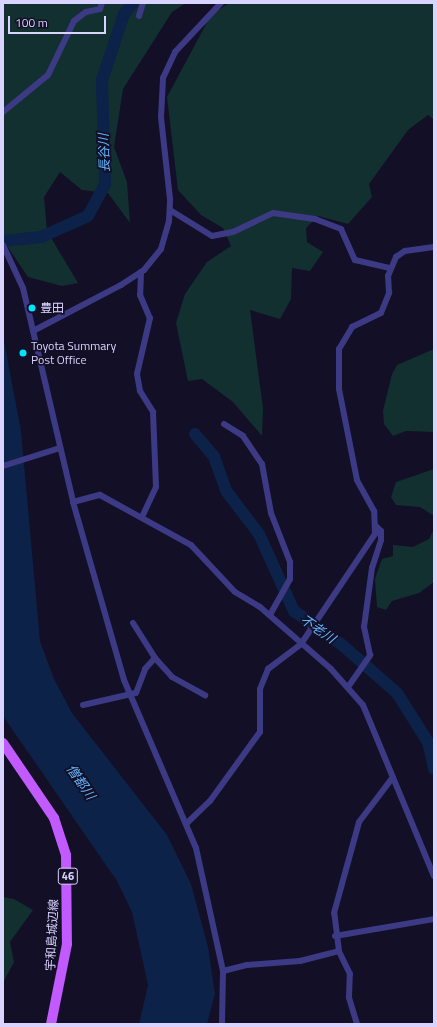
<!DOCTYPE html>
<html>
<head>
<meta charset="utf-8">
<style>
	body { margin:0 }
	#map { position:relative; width:437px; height:1027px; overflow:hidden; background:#130f26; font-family:"Titillium Web","Noto Sans JP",sans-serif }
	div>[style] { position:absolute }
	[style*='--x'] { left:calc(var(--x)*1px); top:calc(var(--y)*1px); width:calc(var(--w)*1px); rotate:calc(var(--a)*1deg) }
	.green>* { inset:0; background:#12302f }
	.water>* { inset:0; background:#0c2248 }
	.river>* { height:12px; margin:-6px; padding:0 6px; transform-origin:6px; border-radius:6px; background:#0c2248 }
	.minor>* { height:6px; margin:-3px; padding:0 3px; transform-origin:3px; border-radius:3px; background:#3d3a85 }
	.primary>* { height:10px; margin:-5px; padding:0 5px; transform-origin:5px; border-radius:5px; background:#c25bff }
	.dots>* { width:11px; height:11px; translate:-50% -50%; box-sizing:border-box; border:2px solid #130f26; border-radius:50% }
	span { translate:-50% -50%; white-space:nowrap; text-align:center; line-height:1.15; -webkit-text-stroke:3.5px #130f26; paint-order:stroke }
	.shield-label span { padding:1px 3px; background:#130f26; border:1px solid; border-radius:3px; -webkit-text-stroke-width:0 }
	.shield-label { font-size:11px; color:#d9d4ff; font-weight:700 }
	.poi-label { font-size:12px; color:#d9d4ff }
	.left { translate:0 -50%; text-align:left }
	.street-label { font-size:12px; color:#d9d4ff }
	.water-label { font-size:13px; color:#62b6ff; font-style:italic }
	.frame { position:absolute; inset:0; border:4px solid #d9d4ff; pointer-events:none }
	.scale { position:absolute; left:8px; top:16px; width:98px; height:18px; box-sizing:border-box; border:2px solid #d9d4ff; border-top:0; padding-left:5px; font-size:12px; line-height:14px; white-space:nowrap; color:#d9d4ff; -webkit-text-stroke:3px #130f26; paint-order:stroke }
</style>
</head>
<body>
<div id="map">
	<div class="green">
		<div style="clip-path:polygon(3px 3px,186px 3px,172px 12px,123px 89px,114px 147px,127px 182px,130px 223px,108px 193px,82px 190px,60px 172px,44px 197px,47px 231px,78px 283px,62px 286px,28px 277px,3px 240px)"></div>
		<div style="clip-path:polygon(229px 3px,434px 3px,434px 120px,428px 115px,408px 130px,369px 184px,372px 197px,348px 224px,318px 216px,306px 228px,307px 242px,323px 252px,310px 271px,292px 268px,291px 299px,280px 319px,250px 310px,263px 408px,262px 436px,233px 402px,202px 379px,188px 381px,176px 323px,185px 294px,207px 262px,231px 246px,223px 228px,201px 215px,178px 190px,167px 97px,211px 15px)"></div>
		<div style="clip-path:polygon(434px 349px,434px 432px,406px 431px,393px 436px,384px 424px,383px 411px,392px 374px,397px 365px)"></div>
		<div style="clip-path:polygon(434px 469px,434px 516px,420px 507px,396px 505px,391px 497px,396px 482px)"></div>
		<div style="clip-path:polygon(434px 529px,434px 582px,419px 593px,392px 601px,386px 610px,377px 607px,375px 579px,382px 559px,393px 556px,393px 545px,413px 547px,429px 539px)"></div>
		<div style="clip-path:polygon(3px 897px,14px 899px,33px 910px,10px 942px,14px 962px,3px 983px)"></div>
	</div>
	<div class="water">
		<div style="clip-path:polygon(3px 336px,21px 431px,40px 641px,54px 679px,72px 713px,167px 835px,191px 884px,208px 947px,215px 994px,207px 1024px,139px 1024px,148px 985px,132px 912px,117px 881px,3px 716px)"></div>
	</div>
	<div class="river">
		<div style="--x:3;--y:241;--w:38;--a:-6"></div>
		<div style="--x:41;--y:237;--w:51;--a:-24.1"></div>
		<div style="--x:88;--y:216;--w:36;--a:-62"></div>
		<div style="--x:105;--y:184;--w:104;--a:-91.7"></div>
		<div style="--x:102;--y:80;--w:70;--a:-71.6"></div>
		<div style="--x:124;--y:14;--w:14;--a:-51"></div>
		<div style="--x:195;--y:434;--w:30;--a:50"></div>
		<div style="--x:214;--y:457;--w:37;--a:70"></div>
		<div style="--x:227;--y:492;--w:53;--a:52.7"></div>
		<div style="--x:259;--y:534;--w:85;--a:65.6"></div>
		<div style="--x:294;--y:611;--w:57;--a:35.1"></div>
		<div style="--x:341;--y:644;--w:74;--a:41.2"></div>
		<div style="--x:397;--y:693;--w:58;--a:57.7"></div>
		<div style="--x:428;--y:742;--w:28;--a:77"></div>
	</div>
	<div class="minor">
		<div style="--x:139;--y:16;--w:14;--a:-73"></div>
		<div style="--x:3;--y:112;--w:58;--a:-39.4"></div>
		<div style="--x:48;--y:75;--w:60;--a:-64.3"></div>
		<div style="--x:74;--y:21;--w:15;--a:-37"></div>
		<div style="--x:86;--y:12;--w:14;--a:-12"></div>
		<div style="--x:100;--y:9;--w:6;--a:-72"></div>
		<div style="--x:170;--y:210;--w:49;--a:31.8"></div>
		<div style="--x:212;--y:236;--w:21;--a:-11"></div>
		<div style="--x:233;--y:232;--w:44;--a:-25.4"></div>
		<div style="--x:273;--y:213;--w:42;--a:8.1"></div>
		<div style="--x:315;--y:219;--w:28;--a:21"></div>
		<div style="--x:341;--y:229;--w:34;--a:66"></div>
		<div style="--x:355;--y:260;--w:36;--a:13"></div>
		<div style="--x:3;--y:245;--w:47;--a:65.1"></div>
		<div style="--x:23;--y:288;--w:220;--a:76.8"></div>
		<div style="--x:73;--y:502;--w:185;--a:74"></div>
		<div style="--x:124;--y:680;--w:183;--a:66.8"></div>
		<div style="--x:196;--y:848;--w:126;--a:77.6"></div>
		<div style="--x:223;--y:971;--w:53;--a:91.1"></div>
		<div style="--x:141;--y:272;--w:23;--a:92"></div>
		<div style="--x:140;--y:295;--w:25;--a:67"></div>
		<div style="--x:150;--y:318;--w:57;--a:103.1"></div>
		<div style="--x:137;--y:374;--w:17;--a:80"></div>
		<div style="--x:140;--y:391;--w:25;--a:58"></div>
		<div style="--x:153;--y:412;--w:75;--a:87.7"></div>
		<div style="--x:156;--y:487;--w:33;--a:115"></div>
		<div style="--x:33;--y:331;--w:99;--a:-27.6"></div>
		<div style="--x:121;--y:285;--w:27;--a:-33"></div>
		<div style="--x:144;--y:270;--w:27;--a:-51"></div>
		<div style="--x:161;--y:249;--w:29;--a:-74"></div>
		<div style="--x:169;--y:221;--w:22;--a:-87"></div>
		<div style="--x:170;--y:199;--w:82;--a:-96.3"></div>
		<div style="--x:161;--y:117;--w:39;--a:-87"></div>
		<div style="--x:163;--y:78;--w:29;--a:-65"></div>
		<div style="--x:175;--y:52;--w:67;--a:-46.8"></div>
		<div style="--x:224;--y:424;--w:22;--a:32"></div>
		<div style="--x:243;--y:436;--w:34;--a:56"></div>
		<div style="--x:262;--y:464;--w:50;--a:79.6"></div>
		<div style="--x:271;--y:513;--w:53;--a:68.8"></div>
		<div style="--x:290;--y:562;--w:17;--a:90"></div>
		<div style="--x:290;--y:579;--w:41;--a:119.1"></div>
		<div style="--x:3;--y:466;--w:60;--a:-17.5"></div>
		<div style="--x:73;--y:502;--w:28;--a:-15"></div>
		<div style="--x:100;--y:495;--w:104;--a:28.8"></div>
		<div style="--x:191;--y:545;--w:64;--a:46.9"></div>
		<div style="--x:235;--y:592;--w:29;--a:31"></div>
		<div style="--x:260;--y:607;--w:94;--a:41.1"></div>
		<div style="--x:331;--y:669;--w:48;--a:48.4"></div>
		<div style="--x:363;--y:705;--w:185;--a:67.5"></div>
		<div style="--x:133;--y:623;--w:41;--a:57.8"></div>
		<div style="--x:155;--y:658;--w:25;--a:48"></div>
		<div style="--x:172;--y:677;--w:38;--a:29"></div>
		<div style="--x:348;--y:687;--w:39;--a:-55"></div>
		<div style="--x:370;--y:655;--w:29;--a:-102"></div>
		<div style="--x:364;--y:627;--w:60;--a:-82.3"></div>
		<div style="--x:372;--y:568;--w:29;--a:-72"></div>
		<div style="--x:381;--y:540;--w:9;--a:-90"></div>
		<div style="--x:381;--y:531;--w:6;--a:-135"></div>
		<div style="--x:83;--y:705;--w:54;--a:-12.8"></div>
		<div style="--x:136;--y:693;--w:26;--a:-69"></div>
		<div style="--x:145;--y:669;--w:15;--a:-48"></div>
		<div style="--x:186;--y:824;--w:33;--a:-44"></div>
		<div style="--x:210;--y:801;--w:85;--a:-54.1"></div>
		<div style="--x:260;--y:732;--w:43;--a:-90"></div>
		<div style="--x:260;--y:689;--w:22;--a:-68"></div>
		<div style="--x:268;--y:669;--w:41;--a:-37.1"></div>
		<div style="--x:301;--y:644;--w:133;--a:-56.1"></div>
		<div style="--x:375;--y:534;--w:23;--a:-92"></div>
		<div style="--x:374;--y:511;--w:35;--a:-119"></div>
		<div style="--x:357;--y:480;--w:93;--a:-101.2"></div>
		<div style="--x:339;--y:389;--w:40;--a:-90"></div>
		<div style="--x:339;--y:349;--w:26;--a:-59"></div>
		<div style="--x:352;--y:327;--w:32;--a:-26"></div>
		<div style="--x:381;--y:313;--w:22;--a:-68"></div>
		<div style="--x:389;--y:293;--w:17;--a:-93"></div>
		<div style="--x:388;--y:276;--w:21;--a:-67"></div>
		<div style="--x:396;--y:257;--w:11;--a:-34"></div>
		<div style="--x:405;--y:251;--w:29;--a:-8"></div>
		<div style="--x:335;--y:936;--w:100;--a:-9.7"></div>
		<div style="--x:223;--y:971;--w:25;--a:-14"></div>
		<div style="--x:247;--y:965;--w:53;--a:-4.3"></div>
		<div style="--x:300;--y:961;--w:40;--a:-14.4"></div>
		<div style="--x:357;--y:1024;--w:28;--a:-107"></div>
		<div style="--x:349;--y:997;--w:23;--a:-88"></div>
		<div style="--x:350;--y:974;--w:25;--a:-116"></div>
		<div style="--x:339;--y:951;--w:38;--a:-97"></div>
		<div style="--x:334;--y:913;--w:94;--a:-74.6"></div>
		<div style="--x:359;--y:822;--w:56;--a:-52.9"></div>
	</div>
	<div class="primary">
		<div style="--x:3;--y:743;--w:91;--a:55.8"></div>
		<div style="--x:54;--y:818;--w:39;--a:72"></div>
		<div style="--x:66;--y:855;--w:89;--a:89.4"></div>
		<div style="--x:67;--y:944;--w:82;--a:101.3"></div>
	</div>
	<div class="dots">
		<div style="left:32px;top:308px;background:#00e5ff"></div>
		<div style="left:23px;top:353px;background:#00e5ff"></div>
	</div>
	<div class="shield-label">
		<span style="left:68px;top:876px">46</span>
	</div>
	<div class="poi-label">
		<span class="left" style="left:40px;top:308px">豊田</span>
		<span class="left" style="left:31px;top:353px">Toyota Summary<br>Post Office</span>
	</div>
	<div class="street-label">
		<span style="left:52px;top:935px;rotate:-87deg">宇和島城辺線</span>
	</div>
	<div class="water-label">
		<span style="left:104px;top:153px;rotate:-92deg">長谷川</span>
		<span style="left:318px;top:629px;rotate:34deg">不老川</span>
		<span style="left:81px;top:782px;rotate:55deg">僧都川</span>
	</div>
	<div class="frame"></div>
	<div class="scale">100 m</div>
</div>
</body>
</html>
